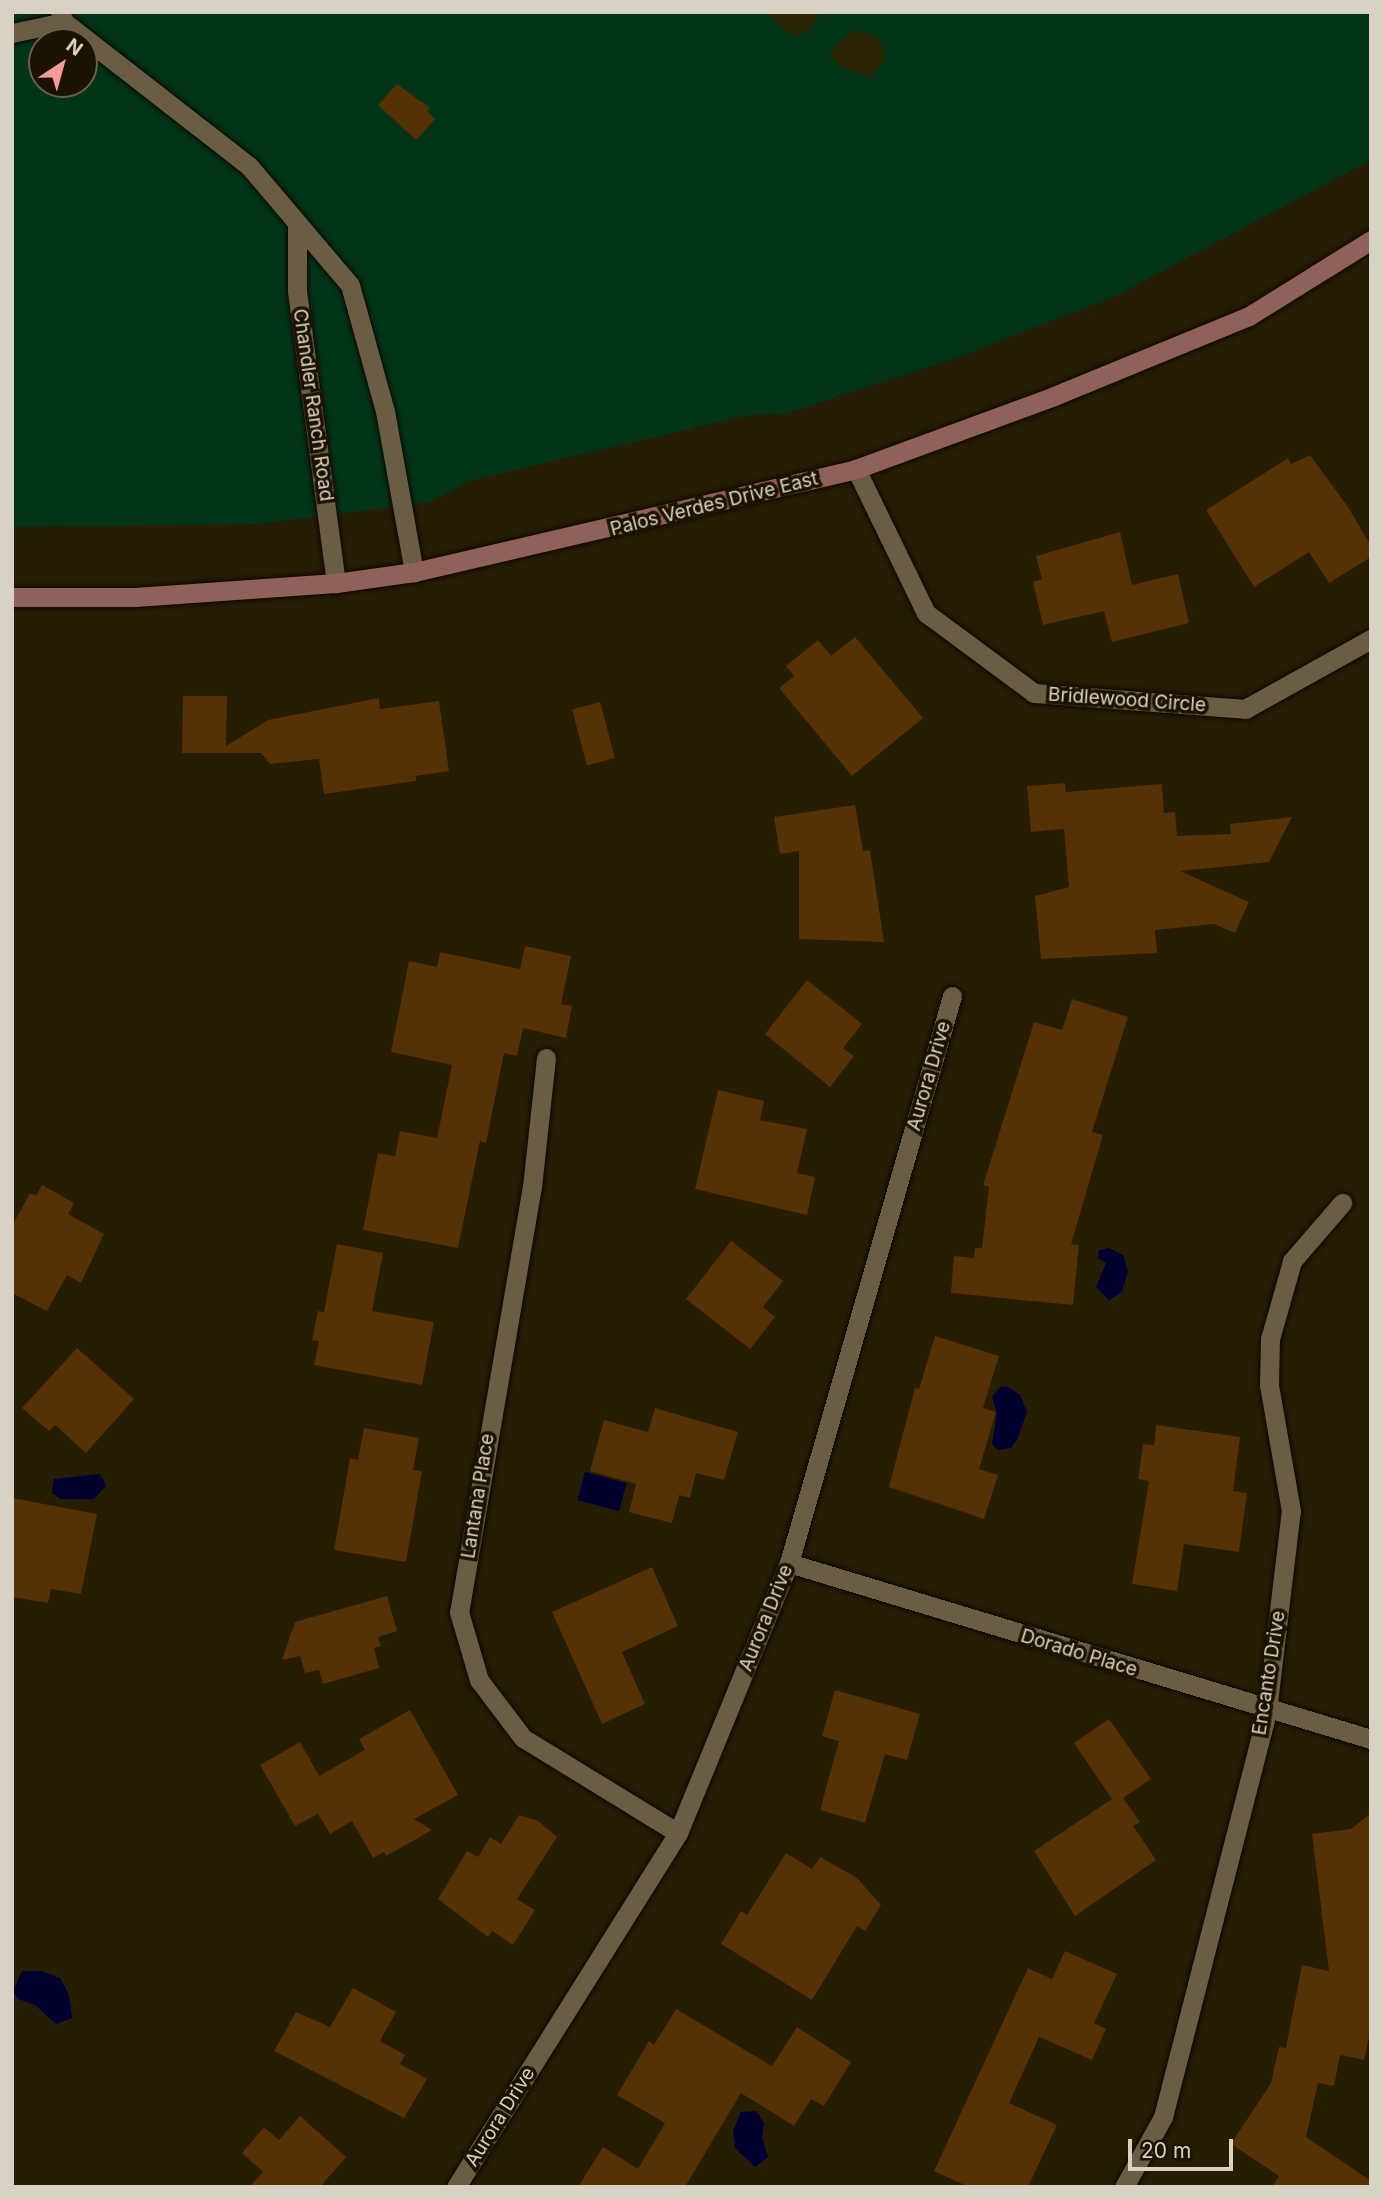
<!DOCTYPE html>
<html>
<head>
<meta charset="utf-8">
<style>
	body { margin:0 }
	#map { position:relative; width:1383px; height:2199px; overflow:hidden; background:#271c04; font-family:Inter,sans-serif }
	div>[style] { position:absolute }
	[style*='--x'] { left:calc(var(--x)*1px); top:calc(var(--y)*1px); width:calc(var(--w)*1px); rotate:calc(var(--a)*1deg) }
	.green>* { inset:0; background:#023418 }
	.sand>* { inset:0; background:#2c2403 }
	.water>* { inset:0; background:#000030; transform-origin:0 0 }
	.building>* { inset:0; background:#553105; transform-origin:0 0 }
	.roads { filter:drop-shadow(0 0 2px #0f0600) drop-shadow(0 0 2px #0f0600) }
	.minor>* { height:19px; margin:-9.5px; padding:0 9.5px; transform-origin:9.5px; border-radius:9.5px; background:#695d43 }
	.secondary>* { height:19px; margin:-9.5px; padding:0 9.5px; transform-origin:9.5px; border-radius:9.5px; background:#90605b }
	span { translate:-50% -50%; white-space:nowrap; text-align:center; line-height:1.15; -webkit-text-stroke:7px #1d1200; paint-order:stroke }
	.street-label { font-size:19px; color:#d9d2c4 }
	.frame { position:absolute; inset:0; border:14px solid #d9d2c4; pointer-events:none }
	.north { position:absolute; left:28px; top:28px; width:70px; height:70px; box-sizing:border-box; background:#1d1200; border:2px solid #685f4e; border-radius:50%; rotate:36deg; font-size:19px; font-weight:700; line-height:28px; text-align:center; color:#d9d2c4 }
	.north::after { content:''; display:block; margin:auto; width:24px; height:32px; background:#f59b98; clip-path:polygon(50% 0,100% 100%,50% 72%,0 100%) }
	.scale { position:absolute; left:1128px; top:2139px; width:105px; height:32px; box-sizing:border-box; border:4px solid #d9d2c4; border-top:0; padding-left:9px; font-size:21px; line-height:24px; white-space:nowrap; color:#d9d2c4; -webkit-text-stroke:5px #1d1200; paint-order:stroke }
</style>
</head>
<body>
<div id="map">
	<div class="green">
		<div style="clip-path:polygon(evenodd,12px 12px,1371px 12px,1371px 160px,1114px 297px,956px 358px,785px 414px,749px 415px,469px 481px,431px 502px,259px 524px,12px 527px,12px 12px,42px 42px,84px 42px,84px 84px,42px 84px,42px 42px)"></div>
	</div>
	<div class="sand">
		<div style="clip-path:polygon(766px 12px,819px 12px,820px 13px,808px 32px,793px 36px)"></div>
		<div style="clip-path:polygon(859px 31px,875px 36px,884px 47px,884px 60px,869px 78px,844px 68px,828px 53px,849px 34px)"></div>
	</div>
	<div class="water">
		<div style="clip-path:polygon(1109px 1248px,1123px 1255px,1128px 1271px,1122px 1292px,1109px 1300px,1096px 1287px,1106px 1263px,1098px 1258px,1099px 1250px)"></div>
		<div style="clip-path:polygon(1007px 1386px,1020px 1395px,1027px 1412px,1017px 1440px,1011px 1448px,998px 1450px,992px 1444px,997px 1414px,992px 1397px,1000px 1387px)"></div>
		<div style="left:585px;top:1472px;width:43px;height:29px;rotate:15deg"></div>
		<div style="clip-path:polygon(100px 1474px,106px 1486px,94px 1499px,61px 1499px,52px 1493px,54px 1479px)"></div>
		<div style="clip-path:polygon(22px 1971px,41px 1971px,60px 1978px,69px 1995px,72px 2018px,56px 2024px,35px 2005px,18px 1999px,13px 1991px)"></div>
		<div style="clip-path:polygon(756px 2111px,764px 2123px,762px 2138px,768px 2157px,755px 2167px,735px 2148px,733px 2131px,741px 2112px)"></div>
	</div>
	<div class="building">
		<div style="clip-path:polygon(397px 84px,430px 108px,427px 111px,435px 119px,416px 140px,378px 105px)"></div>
		<div style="clip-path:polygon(1310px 455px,1348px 507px,1371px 546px,1371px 557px,1329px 583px,1309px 552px,1254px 587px,1206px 510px,1288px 458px,1291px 464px)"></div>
		<div style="clip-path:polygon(1120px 532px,1132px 585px,1178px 574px,1189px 623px,1112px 642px,1104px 611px,1043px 625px,1033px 582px,1042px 579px,1036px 556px)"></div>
		<div style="clip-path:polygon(855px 637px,923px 718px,852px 776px,779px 688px,794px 676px,786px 666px,818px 640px,831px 656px)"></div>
		<div style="clip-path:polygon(183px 696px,227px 696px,226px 746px,268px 720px,379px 698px,380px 709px,439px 701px,449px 771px,416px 776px,416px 781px,324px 794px,319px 759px,270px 764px,261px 753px,182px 753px)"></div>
		<div style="left:600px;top:702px;width:58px;height:29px;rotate:75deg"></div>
		<div style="clip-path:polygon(1065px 783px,1066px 792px,1162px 784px,1164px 813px,1175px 812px,1177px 836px,1231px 834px,1230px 824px,1292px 817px,1269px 862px,1180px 871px,1249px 902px,1235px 933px,1214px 924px,1155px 930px,1157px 953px,1041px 959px,1035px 896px,1069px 887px,1064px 829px,1031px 832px,1027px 786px)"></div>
		<div style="clip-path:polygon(855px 805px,863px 851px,870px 850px,884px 942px,799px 939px,799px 851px,780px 854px,774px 817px)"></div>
		<div style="clip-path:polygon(525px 946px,571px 956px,561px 1004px,572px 1006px,566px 1038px,523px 1028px,517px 1056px,504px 1053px,486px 1143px,480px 1141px,458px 1248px,363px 1230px,378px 1153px,395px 1156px,400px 1131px,437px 1138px,452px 1065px,391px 1052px,409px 961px,437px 967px,440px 952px,520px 969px)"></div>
		<div style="clip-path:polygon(807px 980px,862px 1024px,843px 1048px,854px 1056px,830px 1087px,765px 1034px)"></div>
		<div style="clip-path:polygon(1072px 999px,1128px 1017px,1092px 1132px,1103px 1135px,1071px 1244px,1079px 1245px,1073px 1305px,951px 1293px,954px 1256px,974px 1258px,975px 1248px,982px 1248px,989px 1187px,983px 1185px,1034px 1022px,1062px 1030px)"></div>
		<div style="clip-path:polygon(718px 1090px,764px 1101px,760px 1120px,807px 1129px,797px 1173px,815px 1177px,807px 1215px,695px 1189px)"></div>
		<div style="clip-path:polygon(42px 1185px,74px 1203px,68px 1214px,104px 1234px,81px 1283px,67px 1275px,47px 1311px,12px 1293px,12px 1226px,30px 1193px,36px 1196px)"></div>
		<div style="clip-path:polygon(731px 1241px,783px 1281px,763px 1307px,775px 1317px,750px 1349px,686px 1299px)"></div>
		<div style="clip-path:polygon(337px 1244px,383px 1253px,372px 1311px,434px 1322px,422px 1385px,314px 1365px,319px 1341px,312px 1340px,318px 1311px,324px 1312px)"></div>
		<div style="clip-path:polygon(935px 1336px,999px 1356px,983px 1408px,996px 1412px,979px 1469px,998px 1475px,984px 1519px,889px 1487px,915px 1388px,919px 1389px)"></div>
		<div style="clip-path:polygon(77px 1348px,134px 1399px,86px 1453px,55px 1425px,49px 1431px,22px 1408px)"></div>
		<div style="clip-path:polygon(655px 1408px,738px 1432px,724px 1480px,696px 1473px,690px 1498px,679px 1495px,672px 1523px,629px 1512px,636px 1484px,590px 1471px,604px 1420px,648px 1432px)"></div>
		<div style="clip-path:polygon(1156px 1425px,1240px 1437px,1233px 1491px,1247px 1493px,1239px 1552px,1184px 1544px,1177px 1591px,1132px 1584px,1149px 1481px,1138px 1479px,1143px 1444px,1154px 1445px)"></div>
		<div style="clip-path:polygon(364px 1428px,419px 1438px,413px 1470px,422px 1471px,406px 1562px,334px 1550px,350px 1458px,358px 1460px)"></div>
		<div style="clip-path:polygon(12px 1498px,97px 1514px,81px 1594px,51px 1589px,48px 1603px,12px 1597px)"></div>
		<div style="clip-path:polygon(652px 1567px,678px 1626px,622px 1652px,645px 1704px,602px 1724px,552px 1612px)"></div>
		<div style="clip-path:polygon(387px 1596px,397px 1631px,378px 1637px,381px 1646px,374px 1648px,379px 1668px,323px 1684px,319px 1670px,305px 1673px,300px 1656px,282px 1660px,295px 1622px)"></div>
		<div style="clip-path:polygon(835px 1690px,920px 1714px,907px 1760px,885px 1754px,865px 1823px,820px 1810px,839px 1741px,822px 1736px)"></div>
		<div style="clip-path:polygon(410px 1710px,458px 1795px,414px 1819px,432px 1830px,386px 1856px,384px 1852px,373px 1858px,352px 1821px,330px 1834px,318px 1814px,295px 1826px,260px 1765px,300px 1742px,319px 1776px,365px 1750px,359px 1739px)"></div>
		<div style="clip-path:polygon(1109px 1719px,1151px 1779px,1123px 1798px,1140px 1822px,1133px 1826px,1156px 1860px,1075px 1916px,1034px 1851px,1112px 1799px,1074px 1743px)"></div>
		<div style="clip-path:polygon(1371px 1813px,1371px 2028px,1364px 2060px,1340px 2055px,1334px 2086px,1318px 2083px,1306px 2137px,1371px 2181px,1371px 2187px,1272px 2187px,1279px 2176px,1231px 2144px,1271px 2083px,1279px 2047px,1286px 2048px,1302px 1965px,1329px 1971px,1312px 1834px,1351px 1829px)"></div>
		<div style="clip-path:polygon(519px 1815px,538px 1821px,557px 1837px,517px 1899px,535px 1910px,513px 1945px,492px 1931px,488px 1937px,438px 1899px,467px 1851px,478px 1857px,490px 1837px,501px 1844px)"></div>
		<div style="clip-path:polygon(786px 1853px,812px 1869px,820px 1857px,857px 1878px,881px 1905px,865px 1931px,857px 1926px,812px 2000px,721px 1944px,741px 1911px,747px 1915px)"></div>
		<div style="clip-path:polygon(1065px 1951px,1117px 1974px,1094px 2023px,1106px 2029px,1092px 2060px,1039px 2037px,1009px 2103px,1057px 2125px,1028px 2187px,969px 2187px,934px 2171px,1028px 1968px,1052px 1979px)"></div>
		<div style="clip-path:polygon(353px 1988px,396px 2012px,380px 2041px,405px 2055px,400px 2064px,427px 2079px,404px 2118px,274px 2051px,296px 2012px,330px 2027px)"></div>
		<div style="clip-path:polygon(676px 2009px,772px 2066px,797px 2027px,851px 2062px,824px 2106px,811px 2099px,794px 2126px,741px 2093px,685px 2187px,578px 2187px,603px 2147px,638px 2169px,665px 2123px,617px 2095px,649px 2041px,654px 2045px)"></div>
		<div style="clip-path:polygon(300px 2116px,346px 2157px,320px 2187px,249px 2187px,263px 2172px,242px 2153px,264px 2127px,279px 2140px)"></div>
	</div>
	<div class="roads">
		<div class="minor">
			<div style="--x:60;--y:12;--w:11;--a:68"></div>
			<div style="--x:64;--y:22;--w:234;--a:37.9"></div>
			<div style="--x:249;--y:166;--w:156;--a:49.7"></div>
			<div style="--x:350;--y:285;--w:131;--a:74.5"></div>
			<div style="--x:385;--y:411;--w:164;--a:79.8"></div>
			<div style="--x:12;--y:33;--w:53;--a:-11.9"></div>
			<div style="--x:297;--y:227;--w:64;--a:90"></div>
			<div style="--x:297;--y:291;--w:295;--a:82.4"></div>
			<div style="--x:856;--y:469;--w:160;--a:64.1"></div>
			<div style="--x:926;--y:613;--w:134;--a:36.5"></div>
			<div style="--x:1034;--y:693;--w:212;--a:4.3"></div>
			<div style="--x:1245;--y:709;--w:144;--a:-29.1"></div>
			<div style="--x:546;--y:1058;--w:129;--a:96.2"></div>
			<div style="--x:532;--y:1186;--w:432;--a:99.7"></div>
			<div style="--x:459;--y:1612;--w:71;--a:73.6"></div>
			<div style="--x:479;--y:1680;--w:73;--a:52.8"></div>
			<div style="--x:523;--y:1738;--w:182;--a:31.5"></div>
			<div style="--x:789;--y:1563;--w:608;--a:16.83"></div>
			<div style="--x:456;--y:2187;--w:418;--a:-57.9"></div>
			<div style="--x:678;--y:1833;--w:292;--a:-67.7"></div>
			<div style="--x:789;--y:1563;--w:590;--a:-73.96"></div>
			<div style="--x:1124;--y:2187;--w:80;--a:-60.9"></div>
			<div style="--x:1163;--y:2117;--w:419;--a:-75.6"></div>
			<div style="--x:1267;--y:1711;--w:201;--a:-83.2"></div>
			<div style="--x:1291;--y:1511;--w:128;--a:-99.9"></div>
			<div style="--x:1269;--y:1385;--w:46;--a:-88.8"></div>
			<div style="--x:1270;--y:1339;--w:81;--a:-74.2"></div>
			<div style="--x:1292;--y:1261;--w:77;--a:-49.2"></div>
		</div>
		<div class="secondary">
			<div style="--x:12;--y:597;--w:123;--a:0"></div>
			<div style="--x:135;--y:597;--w:201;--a:-4"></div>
			<div style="--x:336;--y:583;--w:79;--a:-8"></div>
			<div style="--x:414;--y:572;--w:454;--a:-13.1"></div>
			<div style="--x:856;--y:469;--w:211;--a:-20.2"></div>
			<div style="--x:1054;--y:396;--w:211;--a:-22.3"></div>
			<div style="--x:1249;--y:316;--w:144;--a:-31.9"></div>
		</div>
	</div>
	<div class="street-label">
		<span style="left:313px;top:405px;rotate:82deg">Chandler Ranch Road</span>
		<span style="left:714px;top:504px;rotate:-14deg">Palos Verdes Drive East</span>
		<span style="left:1127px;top:700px;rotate:4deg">Bridlewood Circle</span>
		<span style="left:929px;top:1076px;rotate:-74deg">Aurora Drive</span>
		<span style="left:478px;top:1496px;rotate:-81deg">Lantana Place</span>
		<span style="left:766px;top:1618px;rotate:-68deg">Aurora Drive</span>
		<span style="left:1079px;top:1653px;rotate:17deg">Dorado Place</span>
		<span style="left:1269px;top:1673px;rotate:-81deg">Encanto Drive</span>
		<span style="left:500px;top:2117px;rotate:-58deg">Aurora Drive</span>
	</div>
	<div class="frame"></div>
	<div class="north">N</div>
	<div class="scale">20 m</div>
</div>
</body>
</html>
